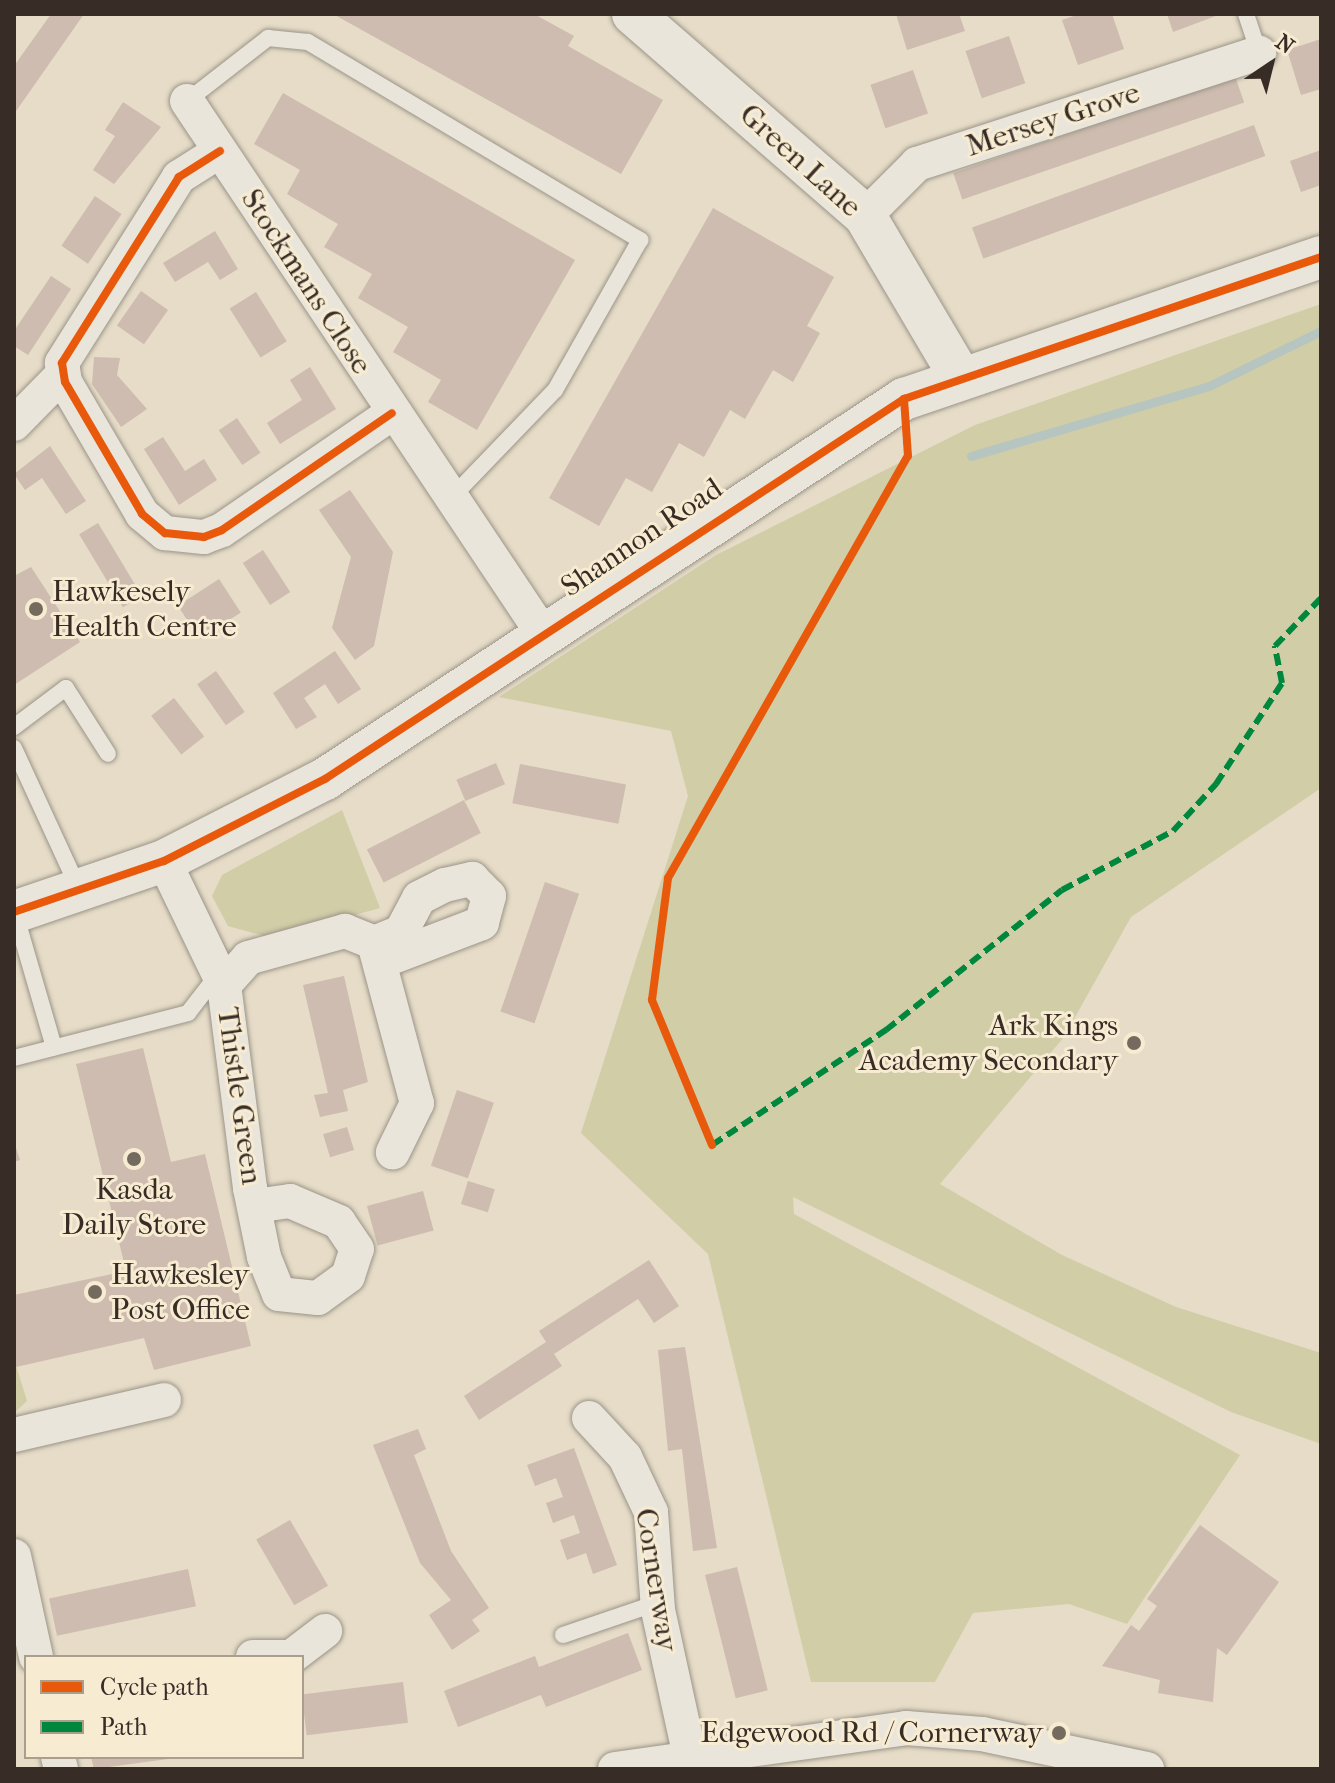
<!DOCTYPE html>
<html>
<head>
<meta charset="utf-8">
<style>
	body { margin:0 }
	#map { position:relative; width:1335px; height:1783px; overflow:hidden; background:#e6dcc7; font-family:"IM FELL French Canon",serif }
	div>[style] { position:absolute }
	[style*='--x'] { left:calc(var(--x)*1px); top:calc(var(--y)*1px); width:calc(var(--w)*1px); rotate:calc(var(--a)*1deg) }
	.green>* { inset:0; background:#d1cda7 }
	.stream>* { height:9px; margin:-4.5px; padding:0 4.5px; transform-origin:4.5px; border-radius:4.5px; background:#b6c5bf }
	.building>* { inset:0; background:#cdbcaf; transform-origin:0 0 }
	.roads { filter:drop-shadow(0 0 2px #9b9488) drop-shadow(0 0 2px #9b9488) }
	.service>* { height:16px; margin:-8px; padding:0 8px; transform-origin:8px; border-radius:8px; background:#eae5db }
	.minor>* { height:34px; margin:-17px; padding:0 17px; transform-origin:17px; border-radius:17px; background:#eae5db }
	.tertiary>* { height:42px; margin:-21px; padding:0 21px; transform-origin:21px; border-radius:21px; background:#eae5db }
	.quiet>* { height:6px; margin-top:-3px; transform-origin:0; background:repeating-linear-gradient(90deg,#00873e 0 12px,transparent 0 18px) }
	.cycleway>* { height:8px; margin:-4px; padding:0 4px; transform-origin:4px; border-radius:4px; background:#e8590c }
	.dots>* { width:22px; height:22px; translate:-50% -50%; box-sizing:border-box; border:4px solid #f7ecd2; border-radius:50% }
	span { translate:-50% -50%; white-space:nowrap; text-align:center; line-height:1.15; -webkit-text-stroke:6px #f7ecd2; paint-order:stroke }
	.street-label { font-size:30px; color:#372c26 }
	.poi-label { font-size:30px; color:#372c26 }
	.left { translate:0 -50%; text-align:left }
	.right { translate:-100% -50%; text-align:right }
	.frame { position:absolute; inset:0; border:16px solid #372c26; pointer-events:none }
	.legend { position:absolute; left:24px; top:1655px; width:280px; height:104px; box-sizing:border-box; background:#f7ecd2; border:2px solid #aa9f8d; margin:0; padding:10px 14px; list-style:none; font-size:24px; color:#372c26 }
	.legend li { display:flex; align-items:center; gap:16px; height:40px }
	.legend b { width:40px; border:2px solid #aa9f8d }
	.north { position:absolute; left:1231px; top:24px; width:80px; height:80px; -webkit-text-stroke:6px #f7ecd2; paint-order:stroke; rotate:35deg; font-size:22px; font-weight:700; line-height:32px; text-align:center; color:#372c26 }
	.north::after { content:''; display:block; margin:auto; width:28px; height:36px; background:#372c26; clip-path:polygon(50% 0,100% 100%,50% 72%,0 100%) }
</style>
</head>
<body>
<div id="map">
	<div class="green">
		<div style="clip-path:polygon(1321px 304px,1321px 788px,1131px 917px,1064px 1037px,940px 1184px,1062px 1255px,1176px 1307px,1321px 1353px,1321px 1444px,1231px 1412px,793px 1197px,794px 1214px,1240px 1455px,1127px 1624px,1069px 1604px,973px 1613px,935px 1682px,811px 1682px,708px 1254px,581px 1133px,688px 796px,671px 731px,499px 697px,716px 555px,975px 425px)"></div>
		<div style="clip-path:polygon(342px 810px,380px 908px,272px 938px,228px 926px,212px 896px,222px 875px)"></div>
		<div style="clip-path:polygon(14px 1359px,27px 1401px,14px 1413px)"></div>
	</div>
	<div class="stream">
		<div style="--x:971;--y:456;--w:248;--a:-16.4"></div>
		<div style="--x:1209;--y:386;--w:125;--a:-26.2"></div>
	</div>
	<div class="building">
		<div style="clip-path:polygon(51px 14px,84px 14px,14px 114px,14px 66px)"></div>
		<div style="clip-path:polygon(333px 14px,534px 14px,574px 36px,568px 46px,663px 100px,621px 174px)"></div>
		<div style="clip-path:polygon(896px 14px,959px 14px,965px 31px,907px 50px)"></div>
		<div style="clip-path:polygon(1080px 14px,1112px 14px,1124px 49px,1078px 65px,1062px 20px)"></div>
		<div style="clip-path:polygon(1167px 14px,1221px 14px,1173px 32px)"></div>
		<div style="left:1009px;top:36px;width:50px;height:46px;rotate:71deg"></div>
		<div style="clip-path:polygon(1321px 39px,1321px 89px,1301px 95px,1287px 50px)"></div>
		<div style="left:913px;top:70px;width:46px;height:45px;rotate:71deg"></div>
		<div style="left:1235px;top:76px;width:28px;height:298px;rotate:71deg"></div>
		<div style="clip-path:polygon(283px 93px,575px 260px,477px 430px,428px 402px,441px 380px,393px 352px,408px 327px,358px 298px,372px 274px,324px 247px,338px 224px,287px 194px,300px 170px,254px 144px)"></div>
		<div style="clip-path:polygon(123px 102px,161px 127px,114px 184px,93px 170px,115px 136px,105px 130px)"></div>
		<div style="left:1254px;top:125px;width:33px;height:300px;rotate:70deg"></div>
		<div style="clip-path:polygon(1321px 150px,1321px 185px,1301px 192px,1290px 161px)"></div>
		<div style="left:95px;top:196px;width:32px;height:60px;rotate:34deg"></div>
		<div style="clip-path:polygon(713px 208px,834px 277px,807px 326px,820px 333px,793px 382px,773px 370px,745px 419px,730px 410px,704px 457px,679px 443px,652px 492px,626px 478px,599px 526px,549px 498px)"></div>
		<div style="clip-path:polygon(215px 231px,238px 269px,220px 280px,208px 262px,175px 282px,163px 263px)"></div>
		<div style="clip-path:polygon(51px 276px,71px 289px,28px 355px,14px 346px,14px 331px)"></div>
		<div style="left:141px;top:291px;width:33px;height:42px;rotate:35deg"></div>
		<div style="left:256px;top:292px;width:58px;height:31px;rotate:58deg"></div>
		<div style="clip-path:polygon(94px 357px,120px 358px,117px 375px,147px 409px,121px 427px,92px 384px)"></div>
		<div style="clip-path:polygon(310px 367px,336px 409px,280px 444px,267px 423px,302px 400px,290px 380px)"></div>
		<div style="left:237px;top:418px;width:42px;height:22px;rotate:56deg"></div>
		<div style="clip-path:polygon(163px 437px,185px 471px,204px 459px,217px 480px,179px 505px,144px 449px)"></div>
		<div style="clip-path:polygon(50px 446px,86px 501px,66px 514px,42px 478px,25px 490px,14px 474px)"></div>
		<div style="clip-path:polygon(350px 490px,393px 552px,374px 646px,355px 660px,332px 628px,351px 557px,319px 510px)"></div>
		<div style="left:98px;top:523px;width:85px;height:22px;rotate:59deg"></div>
		<div style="left:263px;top:550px;width:50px;height:24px;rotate:57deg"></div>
		<div style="clip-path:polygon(31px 567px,80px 642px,14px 685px,14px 576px)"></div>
		<div style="left:219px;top:579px;width:40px;height:49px;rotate:57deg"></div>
		<div style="clip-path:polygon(335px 651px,361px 689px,338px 704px,325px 684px,304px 698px,317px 717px,296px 729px,273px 693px)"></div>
		<div style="left:216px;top:671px;width:50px;height:23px;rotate:55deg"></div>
		<div style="left:174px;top:698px;width:49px;height:29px;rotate:52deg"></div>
		<div style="left:496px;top:763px;width:23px;height:43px;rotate:67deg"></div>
		<div style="left:520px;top:764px;width:108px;height:40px;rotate:11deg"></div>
		<div style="left:464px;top:800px;width:37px;height:109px;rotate:63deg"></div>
		<div style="left:545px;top:882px;width:36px;height:137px;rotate:19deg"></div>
		<div style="clip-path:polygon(344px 976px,368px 1082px,343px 1090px,348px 1111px,320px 1117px,314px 1095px,328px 1093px,303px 985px)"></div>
		<div style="clip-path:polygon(143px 1048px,171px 1162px,205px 1154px,251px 1346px,154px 1370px,144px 1338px,16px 1367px,14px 1295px,126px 1271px,76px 1064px)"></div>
		<div style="left:457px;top:1090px;width:39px;height:80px;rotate:19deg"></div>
		<div style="left:347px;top:1127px;width:24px;height:25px;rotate:73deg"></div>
		<div style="clip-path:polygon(14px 1142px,20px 1160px,14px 1162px)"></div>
		<div style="left:468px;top:1181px;width:28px;height:24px;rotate:17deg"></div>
		<div style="left:423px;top:1191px;width:41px;height:58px;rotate:75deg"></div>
		<div style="clip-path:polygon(649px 1260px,679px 1306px,654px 1323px,638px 1299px,554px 1354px,562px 1366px,479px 1420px,464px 1396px,546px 1342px,539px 1331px)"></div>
		<div style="clip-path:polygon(685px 1347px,717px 1548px,693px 1551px,682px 1449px,668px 1451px,658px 1350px)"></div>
		<div style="clip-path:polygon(418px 1429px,426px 1449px,414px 1455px,451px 1551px,489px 1608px,472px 1620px,480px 1631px,452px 1650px,429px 1615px,451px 1600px,420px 1563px,373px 1445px)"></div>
		<div style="clip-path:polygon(574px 1448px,617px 1565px,593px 1574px,586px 1553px,567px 1560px,560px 1540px,580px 1533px,574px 1515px,553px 1523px,546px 1503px,563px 1497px,556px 1478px,535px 1486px,527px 1465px)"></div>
		<div style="left:290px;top:1520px;width:76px;height:39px;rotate:60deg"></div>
		<div style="clip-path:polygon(1200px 1525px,1279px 1582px,1227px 1655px,1217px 1648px,1213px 1702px,1158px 1693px,1160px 1680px,1102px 1666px,1131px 1625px,1139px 1631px,1157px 1606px,1147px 1599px)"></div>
		<div style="left:737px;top:1567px;width:127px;height:33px;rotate:76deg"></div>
		<div style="left:188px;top:1569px;width:38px;height:142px;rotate:78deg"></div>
		<div style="clip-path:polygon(628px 1633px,642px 1670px,546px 1707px,541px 1695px,458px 1727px,444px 1691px,535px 1656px,539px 1667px)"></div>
		<div style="left:403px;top:1682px;width:41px;height:102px;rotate:83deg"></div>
		<div style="clip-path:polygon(91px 1757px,175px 1757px,175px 1758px,94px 1769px)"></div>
	</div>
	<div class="roads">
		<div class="service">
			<div style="--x:1246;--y:14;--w:41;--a:71.6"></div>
			<div style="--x:187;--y:101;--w:103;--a:-37.9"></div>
			<div style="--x:268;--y:38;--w:40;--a:5.7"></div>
			<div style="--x:308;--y:42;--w:387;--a:30.8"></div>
			<div style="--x:640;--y:240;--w:172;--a:119.5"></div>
			<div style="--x:555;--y:390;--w:150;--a:133.9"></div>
			<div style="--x:14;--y:727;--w:65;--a:-36.9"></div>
			<div style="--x:66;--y:688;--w:78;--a:57.5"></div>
			<div style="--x:14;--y:748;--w:155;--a:65.3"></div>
			<div style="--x:15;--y:913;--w:140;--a:73.8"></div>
			<div style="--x:14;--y:1058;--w:180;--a:-14.5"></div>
			<div style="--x:188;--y:1013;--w:51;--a:-52.2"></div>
			<div style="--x:563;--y:1635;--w:99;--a:-18.8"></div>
		</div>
		<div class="minor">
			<div style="--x:187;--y:101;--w:641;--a:56.26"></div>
			<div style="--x:220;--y:151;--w:49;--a:147.6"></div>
			<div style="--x:179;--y:177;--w:220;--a:122.2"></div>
			<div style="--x:62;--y:363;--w:19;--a:81"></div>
			<div style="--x:65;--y:382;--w:153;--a:59.7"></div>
			<div style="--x:142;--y:514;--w:30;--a:40"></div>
			<div style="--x:165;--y:533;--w:39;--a:6"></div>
			<div style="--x:204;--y:537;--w:19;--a:-21"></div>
			<div style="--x:222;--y:530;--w:206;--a:-34.5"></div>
			<div style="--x:865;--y:216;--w:74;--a:-45"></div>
			<div style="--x:917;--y:164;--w:360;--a:-18"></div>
			<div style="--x:14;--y:424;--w:70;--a:-45.6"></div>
			<div style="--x:164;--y:861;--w:138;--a:64.2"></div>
			<div style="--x:224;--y:985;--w:205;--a:82.7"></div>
			<div style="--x:250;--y:1188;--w:70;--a:78.5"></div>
			<div style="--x:264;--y:1257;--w:40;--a:68"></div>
			<div style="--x:279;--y:1294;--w:39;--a:6"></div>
			<div style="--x:318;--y:1298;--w:37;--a:-36"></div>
			<div style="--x:348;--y:1276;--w:28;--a:-72"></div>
			<div style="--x:357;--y:1249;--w:32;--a:-124"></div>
			<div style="--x:339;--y:1222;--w:53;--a:-156.8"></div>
			<div style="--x:290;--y:1201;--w:36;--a:172"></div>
			<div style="--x:374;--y:943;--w:29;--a:-22"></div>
			<div style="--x:401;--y:932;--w:38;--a:-62"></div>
			<div style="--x:419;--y:898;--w:29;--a:-27"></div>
			<div style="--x:445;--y:885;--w:28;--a:-13"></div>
			<div style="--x:472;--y:879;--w:24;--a:45"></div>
			<div style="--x:489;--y:896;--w:28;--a:105"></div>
			<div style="--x:482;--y:923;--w:109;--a:159.1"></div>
			<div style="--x:224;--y:985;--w:36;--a:-48"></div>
			<div style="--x:248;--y:958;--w:101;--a:-15.6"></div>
			<div style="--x:345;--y:931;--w:31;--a:22"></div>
			<div style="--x:374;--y:943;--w:166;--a:75"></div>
			<div style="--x:417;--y:1103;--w:55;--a:116.1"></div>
			<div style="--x:589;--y:1418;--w:53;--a:47.3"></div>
			<div style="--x:625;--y:1457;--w:61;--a:64.7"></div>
			<div style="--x:651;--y:1512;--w:98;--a:85.9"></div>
			<div style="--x:658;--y:1610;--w:150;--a:77.7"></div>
			<div style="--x:14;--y:1435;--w:154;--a:-13.1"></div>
			<div style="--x:14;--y:1556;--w:103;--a:77.7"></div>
			<div style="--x:253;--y:1657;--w:33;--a:0"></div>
			<div style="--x:291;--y:1657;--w:43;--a:-37.4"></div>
			<div style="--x:58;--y:1757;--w:12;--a:76"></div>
			<div style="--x:615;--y:1769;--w:294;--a:-8"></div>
			<div style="--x:906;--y:1728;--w:76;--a:4.5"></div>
			<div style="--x:982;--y:1734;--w:169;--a:12"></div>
		</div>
		<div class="tertiary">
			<div style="--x:633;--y:14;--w:308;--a:41"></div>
			<div style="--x:865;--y:216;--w:185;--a:59.4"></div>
			<div style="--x:14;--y:912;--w:158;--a:-18.8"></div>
			<div style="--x:164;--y:861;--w:181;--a:-27"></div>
			<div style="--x:325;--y:779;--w:693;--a:-33.28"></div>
			<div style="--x:904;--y:399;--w:441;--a:-18.8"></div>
		</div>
	</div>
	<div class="quiet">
		<div style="--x:709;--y:1138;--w:8;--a:67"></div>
		<div style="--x:712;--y:1145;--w:209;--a:-33.5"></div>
		<div style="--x:886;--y:1030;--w:225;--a:-38.5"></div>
		<div style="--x:1062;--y:890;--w:126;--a:-28"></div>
		<div style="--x:1173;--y:831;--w:64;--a:-47.5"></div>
		<div style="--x:1216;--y:784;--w:121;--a:-56.8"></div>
		<div style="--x:1282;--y:683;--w:38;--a:-101"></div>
		<div style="--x:1275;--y:646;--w:66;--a:-46.2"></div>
	</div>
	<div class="cycleway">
		<div style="--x:220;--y:151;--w:49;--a:147.6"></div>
		<div style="--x:179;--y:177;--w:220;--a:122.2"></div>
		<div style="--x:62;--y:363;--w:19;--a:81"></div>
		<div style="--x:65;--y:382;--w:153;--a:59.7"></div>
		<div style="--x:142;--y:514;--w:30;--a:40"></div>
		<div style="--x:165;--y:533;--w:39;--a:6"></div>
		<div style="--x:204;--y:537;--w:19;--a:-21"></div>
		<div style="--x:222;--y:530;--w:206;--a:-34.5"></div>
		<div style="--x:14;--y:912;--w:158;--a:-18.8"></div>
		<div style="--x:164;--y:861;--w:181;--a:-27"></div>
		<div style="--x:325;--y:779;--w:693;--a:-33.28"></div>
		<div style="--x:904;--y:399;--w:441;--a:-18.8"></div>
		<div style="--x:712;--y:1145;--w:157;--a:-112.5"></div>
		<div style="--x:652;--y:1000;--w:123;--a:-82.5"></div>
		<div style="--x:668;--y:878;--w:485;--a:-60.4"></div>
		<div style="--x:908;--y:456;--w:57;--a:-94"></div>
	</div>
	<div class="dots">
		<div style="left:36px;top:609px;background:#746a5e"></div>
		<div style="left:1134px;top:1043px;background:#746a5e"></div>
		<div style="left:134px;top:1159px;background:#746a5e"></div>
		<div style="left:95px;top:1292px;background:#746a5e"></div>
		<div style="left:1059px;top:1733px;background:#746a5e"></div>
	</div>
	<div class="street-label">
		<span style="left:1053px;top:120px;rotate:-18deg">Mersey Grove</span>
		<span style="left:800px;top:161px;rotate:42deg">Green Lane</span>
		<span style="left:306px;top:282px;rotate:57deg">Stockmans Close</span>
		<span style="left:642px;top:538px;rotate:-34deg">Shannon Road</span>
		<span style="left:239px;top:1096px;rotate:82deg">Thistle Green</span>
		<span style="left:656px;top:1580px;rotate:81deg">Cornerway</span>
	</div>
	<div class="poi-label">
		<span class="left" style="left:52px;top:609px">Hawkesely<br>Health Centre</span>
		<span class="right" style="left:1118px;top:1043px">Ark Kings<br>Academy Secondary</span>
		<span style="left:134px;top:1207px">Kasda<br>Daily Store</span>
		<span class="left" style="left:111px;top:1292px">Hawkesley<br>Post Office</span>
		<span class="right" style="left:1043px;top:1733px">Edgewood Rd / Cornerway</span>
	</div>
	<div class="frame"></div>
	<ul class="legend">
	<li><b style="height:10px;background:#e8590c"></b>Cycle path</li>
	<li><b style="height:10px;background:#00873e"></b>Path</li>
	</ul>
	<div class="north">N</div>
</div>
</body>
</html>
